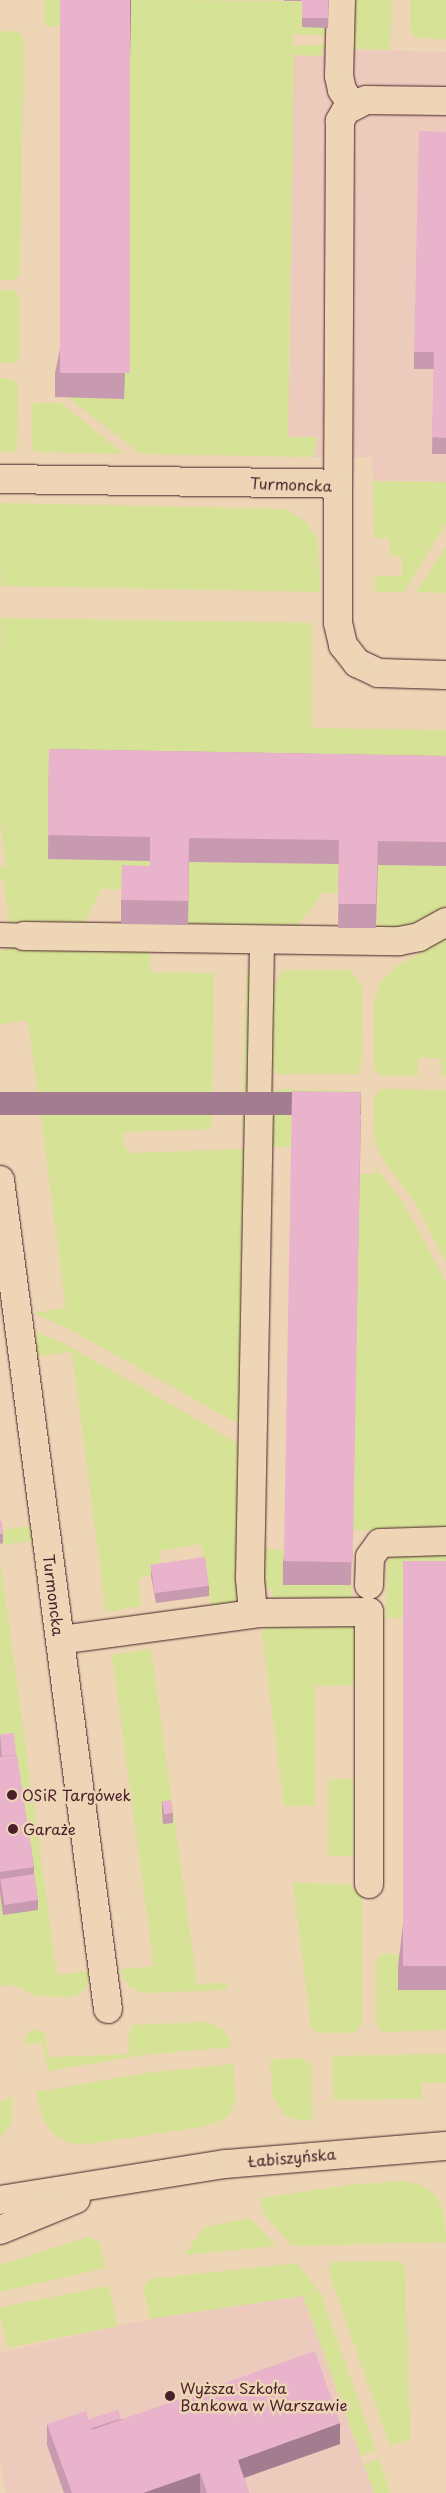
<!DOCTYPE html>
<html>
<head>
<meta charset="utf-8">
<style>
	body { margin:0 }
	#map { position:relative; width:446px; height:2493px; overflow:hidden; background:#edd5b5; font-family:"Playpen Sans",sans-serif }
	div>[style] { position:absolute }
	[style*='--x'] { left:calc(var(--x)*1px); top:calc(var(--y)*1px); width:calc(var(--w)*1px); rotate:calc(var(--a)*1deg) }
	.built>* { inset:0; background:#eccbbc }
	.green>* { inset:0; background:#d6e295; transform-origin:0 0 }
	.roads { filter:drop-shadow(0 0 1px #4a1f2b) drop-shadow(0 0 1px #4a1f2b) }
	.pedestrian>* { height:24px; margin:-12px; padding:0 12px; transform-origin:12px; border-radius:12px; background:#edd5b5 }
	.minor>* { height:28px; margin:-14px; padding:0 14px; transform-origin:14px; border-radius:14px; background:#edd5b5 }
	.tertiary>* { height:28px; margin:-14px; padding:0 14px; transform-origin:14px; border-radius:14px; background:#edd5b5 }
	.wall>* { inset:0; background:#c89aaf }
	.shaded-wall>* { inset:0; background:#a37d8f; transform-origin:0 0 }
	.building>* { inset:0; background:#e9b3cc; transform-origin:0 0 }
	.dots>* { width:14px; height:14px; translate:-50% -50%; box-sizing:border-box; border:2px solid #edd5b5; border-radius:50% }
	span { translate:-50% -50%; white-space:nowrap; text-align:center; line-height:1.15; -webkit-text-stroke:5px #edd5b5; paint-order:stroke }
	.street-label { font-size:15px; color:#4a1f2b }
	.poi-label { font-size:15px; color:#4a1f2b }
	.left { translate:0 -50%; text-align:left }
</style>
</head>
<body>
<div id="map">
	<div class="built">
		<div style="clip-path:polygon(322px 49px,446px 52px,446px 482px,373px 481px,372px 457px,288px 457px,294px 55px,322px 56px)"></div>
		<div style="clip-path:polygon(303px 2296px,374px 2493px,6px 2493px,0 2458px,0 2353px,149px 2319px)"></div>
	</div>
	<div class="green">
		<div style="left:45px;top:0;width:16px;height:26px"></div>
		<div style="clip-path:polygon(131px 0,302px 1px,328px 28px,328px 36px,293px 34px,293px 46px,328px 44px,328px 49px,322px 49px,323px 56px,294px 55px,288px 437px,318px 437px,313px 457px,141px 454px,67px 397px,124px 399px)"></div>
		<div style="clip-path:polygon(351px 0,392px 0,390px 50px,354px 49px)"></div>
		<div style="clip-path:polygon(410px 0,446px 0,446px 40px,415px 37px,410px 28px)"></div>
		<div style="clip-path:polygon(0 31px,18px 32px,24px 39px,20px 275px,12px 280px,0 280px)"></div>
		<div style="clip-path:polygon(0 290px,12px 290px,20px 296px,19px 359px,11px 364px,0 363px)"></div>
		<div style="clip-path:polygon(0 378px,11px 379px,18px 385px,17px 447px,14px 452px,0 452px)"></div>
		<div style="clip-path:polygon(36px 403px,61px 403px,124px 454px,36px 452px,32px 447px,32px 406px)"></div>
		<div style="clip-path:polygon(373px 481px,446px 482px,446px 524px,404px 592px,375px 592px,375px 576px,402px 576px,402px 556px,390px 556px,390px 538px,374px 538px)"></div>
		<div style="clip-path:polygon(0 503px,286px 509px,306px 522px,318px 540px,320px 592px,1px 586px)"></div>
		<div style="clip-path:polygon(446px 546px,446px 593px,416px 592px)"></div>
		<div style="clip-path:polygon(1px 618px,311px 623px,311px 728px,446px 730px,446px 780px,48px 859px,150px 861px,150px 890px,102px 889px,82px 925px,10px 924px,3px 879px,0 879px,0 868px,6px 867px,0 819px)"></div>
		<div style="clip-path:polygon(189px 862px,339px 864px,339px 893px,323px 893px,296px 927px,188px 925px)"></div>
		<div style="clip-path:polygon(378px 865px,446px 866px,446px 906px,410px 928px,377px 928px)"></div>
		<div style="clip-path:polygon(446px 936px,446px 1076px,442px 1076px,441px 1058px,418px 1058px,418px 1076px,381px 1076px,374px 1068px,374px 1001px,379px 984px,395px 968px)"></div>
		<div style="clip-path:polygon(9px 947px,144px 947px,151px 955px,150px 972px,214px 973px,212px 1129px,123px 1132px,124px 1146px,131px 1153px,246px 1149px,242px 1426px,69px 1329px,33px 1313px,66px 1308px,28px 1020px,0 1024px,0 952px)"></div>
		<div style="clip-path:polygon(283px 970px,351px 970px,362px 988px,361px 1068px,358px 1074px,277px 1074px,272px 1067px,273px 989px)"></div>
		<div style="clip-path:polygon(246px 974px,249px 974px,246px 1131px,242px 1131px)"></div>
		<div style="clip-path:polygon(282px 1089px,358px 1091px,362px 1099px,361px 1115px,292px 1114px,291px 1147px,276px 1147px,271px 1144px,271px 1100px,275px 1091px)"></div>
		<div style="clip-path:polygon(381px 1089px,446px 1090px,446px 1262px,414px 1201px,384px 1161px,375px 1143px,374px 1097px)"></div>
		<div style="clip-path:polygon(375px 1166px,403px 1202px,446px 1282px,446px 1532px,352px 1530px,360px 1174px,375px 1174px)"></div>
		<div style="clip-path:polygon(35px 1332px,62px 1342px,241px 1445px,239px 1607px,212px 1611px,201px 1544px,159px 1551px,163px 1574px,138px 1578px,142px 1606px,106px 1612px,72px 1352px,38px 1356px)"></div>
		<div style="left:30px;top:1526px;width:15px;height:30px;rotate:82deg"></div>
		<div style="clip-path:polygon(268px 1549px,283px 1549px,351px 1585px,351px 1599px,277px 1601px,263px 1581px,264px 1551px)"></div>
		<div style="clip-path:polygon(446px 1550px,446px 1585px,402px 1618px,386px 1618px,387px 1564px,390px 1555px)"></div>
		<div style="clip-path:polygon(0 1559px,57px 1975px,88px 1971px,88px 1987px,75px 1997px,35px 1996px,11px 1984px,0 1987px)"></div>
		<div style="clip-path:polygon(351px 1620px,361px 1627px,361px 1685px,315px 1686px,315px 1806px,284px 1806px,262px 1632px,268px 1624px)"></div>
		<div style="clip-path:polygon(151px 1649px,197px 1984px,226px 1983px,228px 1988px,225px 1990px,142px 1993px,129px 1986px,119px 1970px,154px 1966px,112px 1655px)"></div>
		<div style="left:329px;top:1779px;width:25px;height:77px"></div>
		<div style="clip-path:polygon(293px 1883px,349px 1884px,362px 1896px,362px 2023px,355px 2033px,317px 2033px,311px 2026px)"></div>
		<div style="clip-path:polygon(398px 1954px,446px 1990px,446px 2030px,382px 2032px,376px 2023px,376px 1959px,382px 1954px)"></div>
		<div style="clip-path:polygon(205px 2022px,221px 2028px,230px 2039px,231px 2047px,143px 2055px,48px 2071px,42px 2042px,27px 2045px,32px 2075px,25px 2039px,31px 2029px,45px 2033px,48px 2057px,113px 2055px,129px 2054px,129px 2031px,133px 2025px)"></div>
		<div style="clip-path:polygon(446px 2054px,446px 2083px,421px 2083px,422px 2099px,334px 2100px,332px 2056px)"></div>
		<div style="clip-path:polygon(302px 2058px,311px 2065px,313px 2120px,301px 2121px,284px 2115px,273px 2097px,270px 2060px)"></div>
		<div style="clip-path:polygon(233px 2064px,236px 2100px,231px 2113px,224px 2120px,202px 2127px,87px 2144px,69px 2143px,52px 2133px,41px 2115px,36px 2092px,146px 2073px)"></div>
		<div style="clip-path:polygon(13px 2097px,12px 2123px,0 2138px,0 2101px)"></div>
		<div style="clip-path:polygon(403px 2181px,419px 2184px,436px 2195px,444px 2214px,446px 2242px,292px 2246px,263px 2213px,260px 2198px,350px 2185px)"></div>
		<div style="clip-path:polygon(250px 2218px,276px 2246px,184px 2255px,204px 2227px)"></div>
		<div style="clip-path:polygon(89px 2237px,99px 2242px,105px 2268px,0 2292px,0 2265px)"></div>
		<div style="clip-path:polygon(401px 2261px,405px 2267px,410px 2439px,390px 2446px,328px 2270px,333px 2262px)"></div>
		<div style="clip-path:polygon(297px 2263px,321px 2294px,376px 2451px,361px 2456px,303px 2296px,149px 2319px,144px 2287px,149px 2279px)"></div>
		<div style="left:109px;top:2286px;width:41px;height:112px;rotate:79deg"></div>
		<div style="clip-path:polygon(379px 2459px,391px 2493px,374px 2493px,364px 2464px)"></div>
	</div>
	<div class="roads">
		<div class="pedestrian">
			<div style="--x:0;--y:935;--w:24;--a:2"></div>
			<div style="--x:259;--y:1115;--w:176;--a:-89"></div>
		</div>
		<div class="minor">
			<div style="--x:341;--y:0;--w:76;--a:91.5"></div>
			<div style="--x:339;--y:76;--w:14;--a:78"></div>
			<div style="--x:342;--y:90;--w:18;--a:56"></div>
			<div style="--x:446;--y:101;--w:80;--a:-179.3"></div>
			<div style="--x:366;--y:100;--w:22;--a:153"></div>
			<div style="--x:346;--y:110;--w:13;--a:119"></div>
			<div style="--x:340;--y:121;--w:363;--a:90.3"></div>
			<div style="--x:338;--y:484;--w:139;--a:90"></div>
			<div style="--x:338;--y:623;--w:23;--a:77"></div>
			<div style="--x:343;--y:645;--w:23;--a:52"></div>
			<div style="--x:357;--y:663;--w:23;--a:25"></div>
			<div style="--x:378;--y:673;--w:68;--a:1.7"></div>
			<div style="--x:0;--y:479;--w:338;--a:0.8"></div>
			<div style="--x:24;--y:936;--w:375;--a:0.8"></div>
			<div style="--x:399;--y:941;--w:20;--a:-11"></div>
			<div style="--x:419;--y:937;--w:31;--a:-29"></div>
			<div style="--x:0;--y:1180;--w:836;--a:82.58"></div>
			<div style="--x:369;--y:1585;--w:28;--a:-88"></div>
			<div style="--x:370;--y:1557;--w:17;--a:-54"></div>
			<div style="--x:380;--y:1543;--w:66;--a:-1.7"></div>
			<div style="--x:253;--y:1613;--w:36;--a:-95"></div>
			<div style="--x:250;--y:1577;--w:462;--a:-88.9"></div>
			<div style="--x:60;--y:1640;--w:201;--a:-7.7"></div>
			<div style="--x:259;--y:1613;--w:110;--a:-0.5"></div>
			<div style="--x:369;--y:1612;--w:272;--a:90"></div>
		</div>
		<div class="tertiary">
			<div style="--x:0;--y:2200;--w:229;--a:-9.1"></div>
			<div style="--x:226;--y:2164;--w:221;--a:-4.7"></div>
			<div style="--x:0;--y:2230;--w:82;--a:-22.2"></div>
		</div>
	</div>
	<div class="wall">
		<div style="clip-path:polygon(131px 0,124px 399px,55px 397px,55px 373px)"></div>
		<div style="clip-path:polygon(284px 0,329px 0,328px 28px,302px 27px,302px 1px,284px 1px)"></div>
		<div style="clip-path:polygon(446px 132px,446px 454px,432px 454px,434px 369px,414px 369px,414px 352px)"></div>
		<div style="clip-path:polygon(49px 749px,446px 756px,446px 866px,378px 865px,376px 928px,338px 928px,339px 864px,189px 862px,188px 925px,121px 924px,121px 900px,150px 866px,150px 861px,48px 859px)"></div>
		<div style="clip-path:polygon(361px 1115px,351px 1585px,283px 1585px,283px 1561px)"></div>
		<div style="clip-path:polygon(0 1521px,3px 1534px,3px 1543px,0 1544px)"></div>
		<div style="clip-path:polygon(446px 1561px,446px 1990px,398px 1990px,398px 1966px)"></div>
		<div style="clip-path:polygon(151px 1566px,209px 1586px,209px 1596px,156px 1603px,151px 1576px)"></div>
		<div style="clip-path:polygon(0 1735px,16px 1755px,34px 1867px,34px 1874px,38px 1900px,38px 1910px,3px 1915px,0 1893px)"></div>
		<div style="clip-path:polygon(162px 1801px,173px 1813px,173px 1823px,163px 1824px,162px 1811px)"></div>
		<div style="clip-path:polygon(121px 2419px,340px 2444px,244px 2478px,249px 2493px,64px 2493px,47px 2445px,47px 2424px,89px 2421px)"></div>
	</div>
	<div class="shaded-wall">
		<div style="clip-path:polygon(130px 0,131px 0,124px 399px,124px 375px)"></div>
		<div style="left:361px;top:1092px;width:23px;height:470px;rotate:90deg"></div>
		<div style="clip-path:polygon(340px 2423px,340px 2444px,238px 2480px,238px 2460px)"></div>
		<div style="clip-path:polygon(200px 2473px,200px 2493px,143px 2493px)"></div>
	</div>
	<div class="building">
		<div style="left:60px;top:0;width:70px;height:373px"></div>
		<div style="left:302px;top:0;width:26px;height:18px"></div>
		<div style="clip-path:polygon(419px 131px,446px 132px,446px 438px,432px 437px,434px 352px,414px 352px)"></div>
		<div style="clip-path:polygon(49px 749px,446px 756px,446px 842px,378px 841px,376px 904px,338px 904px,339px 840px,189px 838px,188px 901px,121px 900px,122px 865px,150px 866px,150px 837px,48px 835px)"></div>
		<div style="left:292px;top:1091px;width:69px;height:470px;rotate:1deg"></div>
		<div style="clip-path:polygon(0 1521px,2px 1521px,3px 1534px,0 1534px)"></div>
		<div style="left:205px;top:1557px;width:29px;height:55px;rotate:82deg"></div>
		<div style="left:403px;top:1561px;width:43px;height:405px"></div>
		<div style="left:14px;top:1733px;width:22px;height:14px;rotate:85deg"></div>
		<div style="clip-path:polygon(17px 1755px,34px 1867px,0 1872px,0 1757px)"></div>
		<div style="left:171px;top:1800px;width:13px;height:9px;rotate:81deg"></div>
		<div style="left:34px;top:1874px;width:26px;height:34px;rotate:81deg"></div>
		<div style="clip-path:polygon(315px 2351px,340px 2423px,238px 2460px,249px 2493px,207px 2493px,200px 2473px,143px 2493px,72px 2493px,47px 2424px,86px 2411px,92px 2430px)"></div>
		<div style="left:118px;top:2410px;width:9px;height:31px;rotate:72deg"></div>
	</div>
	<div class="dots">
		<div style="left:12px;top:1795px;background:#4a1f2b"></div>
		<div style="left:13px;top:1829px;background:#4a1f2b"></div>
		<div style="left:170px;top:2396px;background:#4a1f2b"></div>
	</div>
	<div class="street-label">
		<span style="left:291px;top:484px;rotate:2deg">Turmoncka</span>
		<span style="left:54px;top:1595px;rotate:83deg">Turmoncka</span>
		<span style="left:292px;top:2157px;rotate:-5deg">Łabiszyńska</span>
	</div>
	<div class="poi-label">
		<span class="left" style="left:22px;top:1795px">OSiR Targówek</span>
		<span class="left" style="left:23px;top:1829px">Garaże</span>
		<span class="left" style="left:180px;top:2396px">Wyższa Szkoła<br>Bankowa w Warszawie</span>
	</div>
</div>
</body>
</html>
